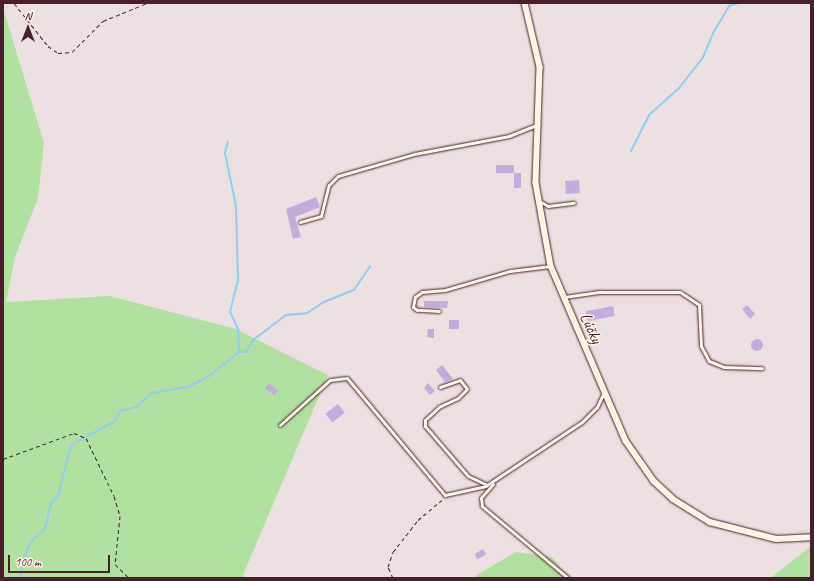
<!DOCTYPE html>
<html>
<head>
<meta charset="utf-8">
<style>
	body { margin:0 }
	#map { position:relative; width:814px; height:581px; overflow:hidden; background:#ebdfe2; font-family:Caveat,sans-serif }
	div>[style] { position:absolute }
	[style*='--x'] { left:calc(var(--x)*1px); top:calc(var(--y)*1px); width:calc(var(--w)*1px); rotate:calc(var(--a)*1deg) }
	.green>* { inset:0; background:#b0e1a1 }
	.stream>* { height:2px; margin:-1px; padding:0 1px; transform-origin:1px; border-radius:1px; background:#92cdf2 }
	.building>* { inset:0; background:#c4addc; transform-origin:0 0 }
	.round { border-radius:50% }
	.path>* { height:1px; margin-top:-0.5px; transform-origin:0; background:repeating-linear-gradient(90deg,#4a1f2b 0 4px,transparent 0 7px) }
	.roads { filter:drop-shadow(0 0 1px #4a1f2b) drop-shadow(0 0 1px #4a1f2b) }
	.service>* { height:3px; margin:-1.5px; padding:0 1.5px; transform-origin:1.5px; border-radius:1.5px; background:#fcf5e5 }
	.minor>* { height:5.5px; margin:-2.75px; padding:0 2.75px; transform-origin:2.75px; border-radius:2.75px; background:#fcf5e5 }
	span { translate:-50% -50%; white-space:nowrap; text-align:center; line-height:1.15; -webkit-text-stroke:3px #fcf5e5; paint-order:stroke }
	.street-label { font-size:17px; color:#4a1f2b }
	.frame { position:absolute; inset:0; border:4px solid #4a1f2b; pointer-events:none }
	.north { position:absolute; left:8px; top:8px; width:40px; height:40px; -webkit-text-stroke:3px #fcf5e5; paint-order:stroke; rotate:0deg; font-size:11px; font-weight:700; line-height:16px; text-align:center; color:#4a1f2b }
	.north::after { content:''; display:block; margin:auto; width:14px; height:18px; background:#4a1f2b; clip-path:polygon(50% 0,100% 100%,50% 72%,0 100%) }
	.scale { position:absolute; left:8px; top:555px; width:102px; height:18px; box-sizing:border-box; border:2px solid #4a1f2b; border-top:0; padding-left:5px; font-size:12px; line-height:14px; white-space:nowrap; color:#4a1f2b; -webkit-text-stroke:3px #fcf5e5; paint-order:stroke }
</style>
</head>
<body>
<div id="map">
	<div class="green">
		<div style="clip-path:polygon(3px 8px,44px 143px,38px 198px,15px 257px,6px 302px,110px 296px,236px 329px,328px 375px,243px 575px,247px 578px,3px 578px)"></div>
		<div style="clip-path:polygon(811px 546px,811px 578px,771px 578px)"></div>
		<div style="clip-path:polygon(516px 552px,552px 557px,569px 578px,472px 578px)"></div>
	</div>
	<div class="stream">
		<div style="--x:631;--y:151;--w:40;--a:-63.4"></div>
		<div style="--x:649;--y:115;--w:40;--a:-42"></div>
		<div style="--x:679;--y:88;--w:39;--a:-52"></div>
		<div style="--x:703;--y:57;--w:26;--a:-67"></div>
		<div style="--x:713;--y:33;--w:31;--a:-59"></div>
		<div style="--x:729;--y:6;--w:9;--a:-18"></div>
		<div style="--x:239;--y:352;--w:7;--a:0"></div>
		<div style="--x:246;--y:352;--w:14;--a:-60"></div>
		<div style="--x:253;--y:340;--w:41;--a:-37.1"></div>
		<div style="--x:286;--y:315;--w:21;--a:-5"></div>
		<div style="--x:307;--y:313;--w:20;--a:-33"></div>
		<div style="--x:324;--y:302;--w:32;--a:-22"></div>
		<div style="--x:354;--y:290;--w:29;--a:-56"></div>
		<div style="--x:20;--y:578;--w:24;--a:-78"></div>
		<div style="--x:25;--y:555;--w:17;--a:-65"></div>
		<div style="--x:32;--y:540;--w:17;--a:-40"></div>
		<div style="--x:45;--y:529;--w:27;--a:-77"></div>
		<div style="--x:51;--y:503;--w:10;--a:-45"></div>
		<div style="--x:58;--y:496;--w:53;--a:-75.7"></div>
		<div style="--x:71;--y:445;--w:50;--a:-28.6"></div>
		<div style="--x:115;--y:421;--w:11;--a:-63"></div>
		<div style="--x:120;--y:411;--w:16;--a:-14"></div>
		<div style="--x:136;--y:407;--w:21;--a:-41"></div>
		<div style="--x:152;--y:393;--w:39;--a:-10"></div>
		<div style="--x:190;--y:386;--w:20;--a:-27"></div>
		<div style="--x:208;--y:377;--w:40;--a:-39"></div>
		<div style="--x:239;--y:352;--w:23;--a:-92"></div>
		<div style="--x:238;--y:329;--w:19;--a:-115"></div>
		<div style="--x:230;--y:312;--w:34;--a:-76"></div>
		<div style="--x:238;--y:279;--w:73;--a:-91.6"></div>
		<div style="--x:236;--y:206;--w:54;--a:-101.7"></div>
		<div style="--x:225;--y:153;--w:12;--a:-76"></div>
	</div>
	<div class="building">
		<div style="left:514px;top:165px;width:8px;height:18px;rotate:90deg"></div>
		<div style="left:514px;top:173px;width:7px;height:15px"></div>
		<div style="left:579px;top:180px;width:13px;height:14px;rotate:86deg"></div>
		<div style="clip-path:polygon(316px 197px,320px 207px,295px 217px,301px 237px,293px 239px,286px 209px)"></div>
		<div style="clip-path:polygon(424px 301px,448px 301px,447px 308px,424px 307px)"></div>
		<div style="clip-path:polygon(747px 305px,755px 314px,750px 319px,742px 309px)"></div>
		<div style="left:613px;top:306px;width:10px;height:28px;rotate:79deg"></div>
		<div style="left:449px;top:320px;width:10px;height:9px"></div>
		<div style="clip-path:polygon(428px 329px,434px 329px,434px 338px,427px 337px)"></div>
		<div class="round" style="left:751px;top:339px;width:12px;height:12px"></div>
		<div style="clip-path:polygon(442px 365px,453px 379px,451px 380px,445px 382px,436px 370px)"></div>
		<div style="clip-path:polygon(269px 383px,278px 390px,275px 395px,265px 389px)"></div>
		<div style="clip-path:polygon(428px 383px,435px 391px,430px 395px,424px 388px)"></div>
		<div style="left:338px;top:404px;width:11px;height:16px;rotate:52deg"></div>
		<div style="left:483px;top:549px;width:6px;height:10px;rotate:59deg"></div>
	</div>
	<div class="path">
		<div style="--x:14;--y:3;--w:55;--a:51.7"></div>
		<div style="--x:48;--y:46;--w:12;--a:35"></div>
		<div style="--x:58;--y:53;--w:14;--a:-4"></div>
		<div style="--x:72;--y:52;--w:44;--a:-45"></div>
		<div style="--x:103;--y:21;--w:48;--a:-22.2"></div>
		<div style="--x:3;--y:459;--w:76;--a:-20.1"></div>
		<div style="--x:74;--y:433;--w:13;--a:23"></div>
		<div style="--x:86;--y:438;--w:64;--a:64.2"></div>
		<div style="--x:114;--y:496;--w:21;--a:73"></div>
		<div style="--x:120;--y:516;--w:48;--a:95.9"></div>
		<div style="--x:115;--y:564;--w:20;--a:45"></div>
		<div style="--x:393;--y:578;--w:12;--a:-114"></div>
		<div style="--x:388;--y:567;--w:16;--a:-72"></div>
		<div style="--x:393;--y:552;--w:41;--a:-52"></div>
		<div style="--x:418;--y:520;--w:31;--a:-40"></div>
	</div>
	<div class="roads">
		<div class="service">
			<div style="--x:541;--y:202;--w:8;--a:30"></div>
			<div style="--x:548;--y:206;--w:26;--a:-7"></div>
			<div style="--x:300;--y:222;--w:22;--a:-16"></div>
			<div style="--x:321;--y:216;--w:32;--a:-76"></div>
			<div style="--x:329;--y:185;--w:13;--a:-45"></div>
			<div style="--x:338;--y:176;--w:79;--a:-16.1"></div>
			<div style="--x:414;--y:154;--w:97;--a:-10.7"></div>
			<div style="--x:509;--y:136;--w:32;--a:-22"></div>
			<div style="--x:564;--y:297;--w:37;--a:-8"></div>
			<div style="--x:601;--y:292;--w:79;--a:0"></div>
			<div style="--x:680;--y:292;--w:23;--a:34"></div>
			<div style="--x:699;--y:305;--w:41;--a:87.2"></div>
			<div style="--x:701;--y:346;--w:17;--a:62"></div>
			<div style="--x:709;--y:361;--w:16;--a:22"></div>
			<div style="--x:724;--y:367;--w:38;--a:2"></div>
			<div style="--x:439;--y:311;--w:22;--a:-177"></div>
			<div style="--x:417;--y:310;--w:5;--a:-143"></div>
			<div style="--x:413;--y:307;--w:10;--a:-79"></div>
			<div style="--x:415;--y:297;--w:9;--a:-36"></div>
			<div style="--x:422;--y:292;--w:23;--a:-5"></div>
			<div style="--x:445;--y:290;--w:68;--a:-16.3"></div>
			<div style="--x:510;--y:271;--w:41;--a:-7"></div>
			<div style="--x:440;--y:387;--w:21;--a:-19"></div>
			<div style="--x:460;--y:380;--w:11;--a:52"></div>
			<div style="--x:467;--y:389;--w:13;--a:135"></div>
			<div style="--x:458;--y:398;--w:21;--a:155"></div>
			<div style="--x:439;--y:407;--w:19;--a:137"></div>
			<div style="--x:425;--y:420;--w:6;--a:90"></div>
			<div style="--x:425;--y:426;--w:66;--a:49.3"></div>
			<div style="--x:468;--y:476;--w:21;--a:25"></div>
			<div style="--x:487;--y:485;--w:114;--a:-33.6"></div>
			<div style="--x:582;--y:422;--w:21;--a:-45"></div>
			<div style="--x:597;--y:407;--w:17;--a:-65"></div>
			<div style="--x:280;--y:425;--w:67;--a:-42"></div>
			<div style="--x:330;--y:380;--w:17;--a:-7"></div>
			<div style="--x:347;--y:378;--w:153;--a:50.1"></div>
			<div style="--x:445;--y:495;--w:42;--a:-12.4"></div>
			<div style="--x:493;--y:484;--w:18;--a:131"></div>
			<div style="--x:481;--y:498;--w:8;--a:83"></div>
			<div style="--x:482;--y:506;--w:112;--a:39.9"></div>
		</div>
		<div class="minor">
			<div style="--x:525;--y:3;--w:66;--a:76.8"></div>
			<div style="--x:540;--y:67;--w:116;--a:92"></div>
			<div style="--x:536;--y:183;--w:84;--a:79.8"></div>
			<div style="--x:551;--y:266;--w:190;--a:66.8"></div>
			<div style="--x:626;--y:441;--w:49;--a:55"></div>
			<div style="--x:654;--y:481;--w:26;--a:43"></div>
			<div style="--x:673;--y:499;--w:44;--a:31.9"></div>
			<div style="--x:710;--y:522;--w:68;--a:14.4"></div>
			<div style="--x:776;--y:539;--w:35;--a:-3"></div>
		</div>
	</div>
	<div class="street-label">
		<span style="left:591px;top:328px;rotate:66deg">Lúčky</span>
	</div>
	<div class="frame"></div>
	<div class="north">N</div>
	<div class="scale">100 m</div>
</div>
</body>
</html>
